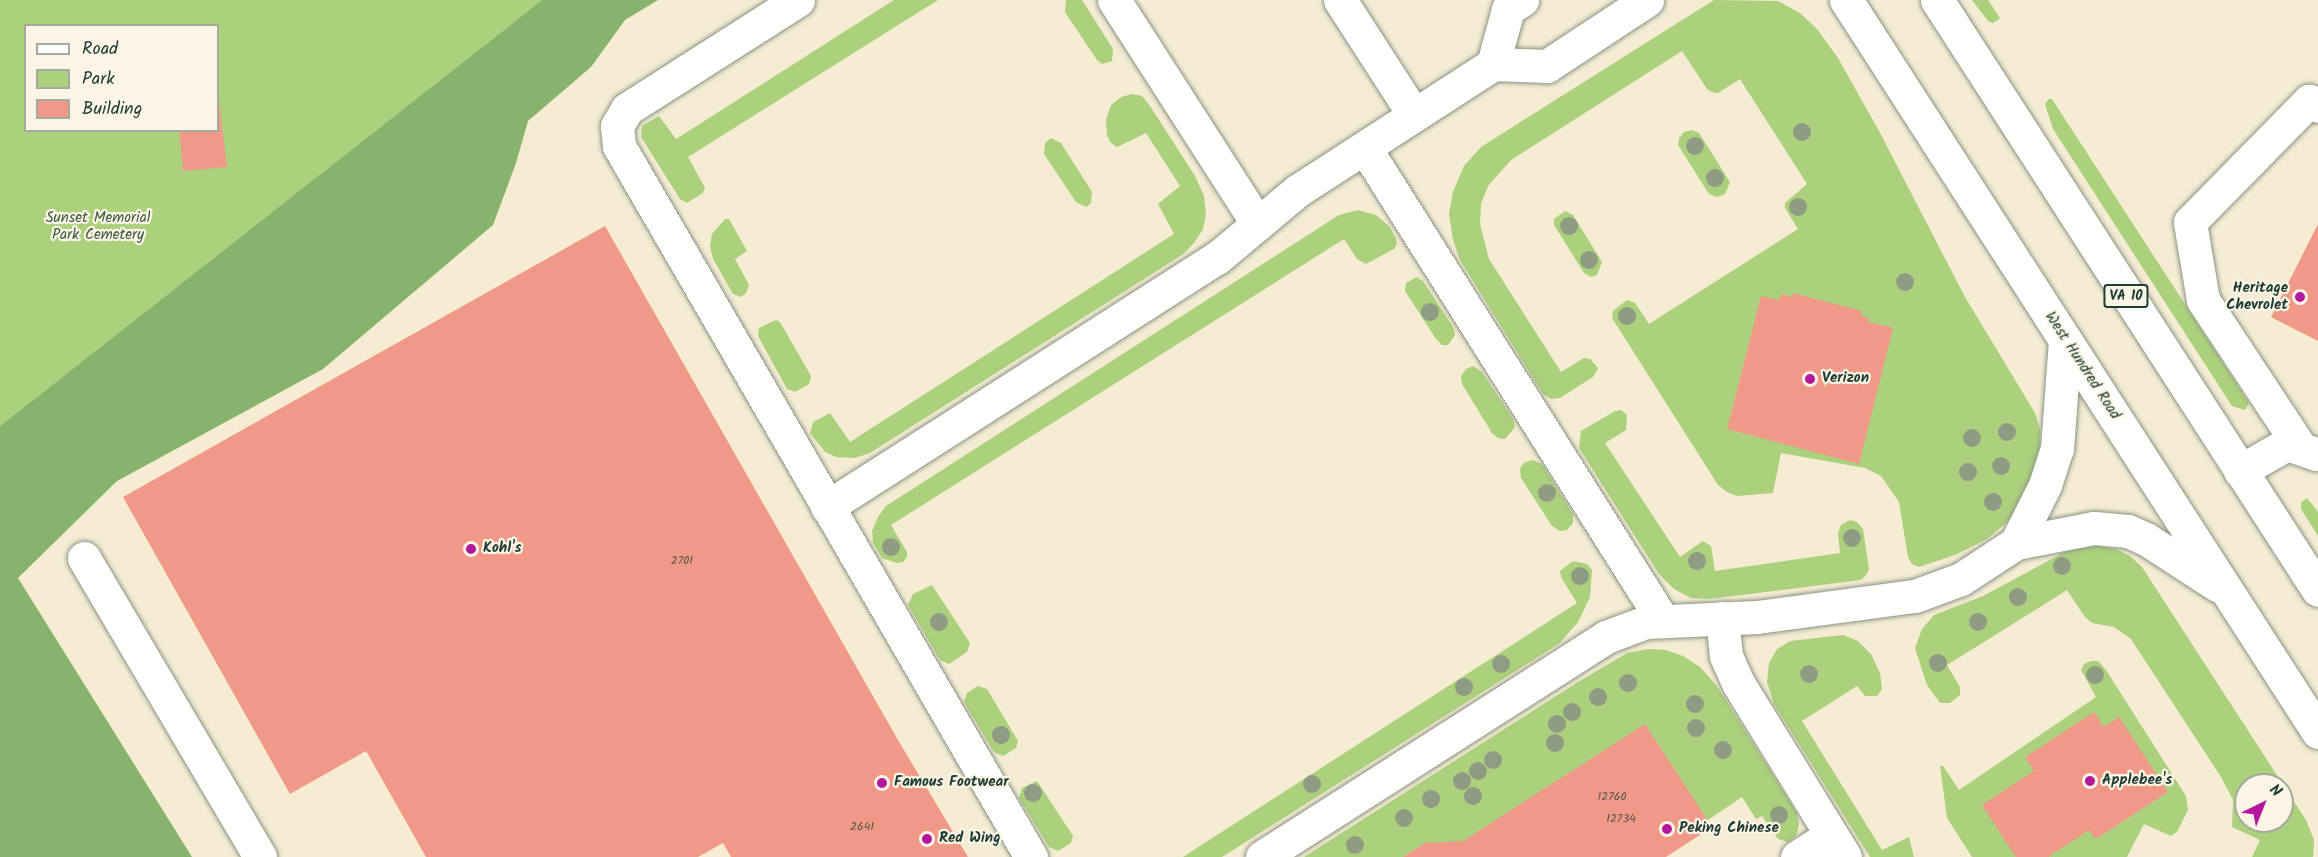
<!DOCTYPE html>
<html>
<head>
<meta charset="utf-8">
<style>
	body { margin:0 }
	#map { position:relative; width:2318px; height:857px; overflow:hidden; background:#f5ecd3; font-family:Kalam,sans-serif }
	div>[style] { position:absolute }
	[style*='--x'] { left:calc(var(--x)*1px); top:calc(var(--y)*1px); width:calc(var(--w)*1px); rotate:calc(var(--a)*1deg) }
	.green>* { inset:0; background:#abd17c }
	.forest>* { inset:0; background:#88b36c }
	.building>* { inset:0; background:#f19988 }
	.roads { filter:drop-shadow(0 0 2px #8a9484) drop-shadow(0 0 2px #8a9484) }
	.minor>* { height:33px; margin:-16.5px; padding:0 16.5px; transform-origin:16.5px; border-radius:16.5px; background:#fff }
	.major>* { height:33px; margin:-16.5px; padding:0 16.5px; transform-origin:16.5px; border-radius:16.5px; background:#fff }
	.trees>* { width:18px; height:18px; margin:-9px; border-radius:50%; background:#8f9c83 }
	.dots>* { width:16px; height:16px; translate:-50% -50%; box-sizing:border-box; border:3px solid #fcf5e5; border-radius:50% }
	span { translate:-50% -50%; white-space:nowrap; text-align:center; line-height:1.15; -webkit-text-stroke:4.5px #fcf5e5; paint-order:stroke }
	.number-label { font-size:12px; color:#545449 }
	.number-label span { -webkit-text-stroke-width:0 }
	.shield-label span { padding:2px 4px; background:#fcf5e5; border:2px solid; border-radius:4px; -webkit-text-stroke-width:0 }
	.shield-label { font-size:14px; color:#1f3d34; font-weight:700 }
	.park-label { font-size:15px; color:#3b5b42 }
	.poi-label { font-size:15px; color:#1f3d34; font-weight:700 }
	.right { translate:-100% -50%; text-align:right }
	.left { translate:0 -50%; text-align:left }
	.street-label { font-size:15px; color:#1f3d34 }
	.legend { position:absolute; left:24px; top:24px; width:195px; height:108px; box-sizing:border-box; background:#fcf5e5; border:2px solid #a4ab9e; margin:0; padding:8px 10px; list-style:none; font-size:18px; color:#1f3d34 }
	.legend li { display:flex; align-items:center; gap:12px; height:30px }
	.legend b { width:30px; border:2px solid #a4ab9e }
	.north { position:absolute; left:2234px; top:773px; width:60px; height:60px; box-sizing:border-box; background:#fcf5e5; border:2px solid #a4ab9e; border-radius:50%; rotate:43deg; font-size:16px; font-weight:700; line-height:24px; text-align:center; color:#1f3d34 }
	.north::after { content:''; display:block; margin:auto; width:21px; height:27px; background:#b5179e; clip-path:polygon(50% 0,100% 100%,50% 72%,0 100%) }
</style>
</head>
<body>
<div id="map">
	<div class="green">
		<div style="clip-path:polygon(evenodd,0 0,542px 0,0 426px,0 0,26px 26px,218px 26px,218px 130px,26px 130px,26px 26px)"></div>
		<div style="clip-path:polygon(894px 0,938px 0,688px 157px,705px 188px,703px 193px,687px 203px,680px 199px,641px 137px,642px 126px,659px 116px,676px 139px)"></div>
		<div style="clip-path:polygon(1066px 0,1082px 0,1113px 49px,1112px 61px,1102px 64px,1097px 60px,1065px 12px)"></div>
		<div style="clip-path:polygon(1714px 0,1778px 1px,1800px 13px,1817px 29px,1838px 58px,1879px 131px,1965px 297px,2035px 413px,2040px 429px,2040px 446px,2033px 480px,2021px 505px,2007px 522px,1987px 539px,1955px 555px,1919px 567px,1912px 564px,1908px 557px,1899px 502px,1881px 476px,1865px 468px,1781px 453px,1773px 493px,1737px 496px,1727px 492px,1718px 485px,1612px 318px,1613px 311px,1627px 300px,1635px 303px,1649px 324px,1798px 229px,1785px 208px,1785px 203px,1807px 184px,1740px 79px,1718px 93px,1712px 92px,1707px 89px,1682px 51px,1511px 160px,1488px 186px,1481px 204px,1480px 224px,1489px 259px,1561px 372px,1584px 358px,1590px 359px,1598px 368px,1593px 377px,1560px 398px,1551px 399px,1543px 394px,1460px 260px,1453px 240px,1449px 214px,1453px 192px,1464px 166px,1481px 147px)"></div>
		<div style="clip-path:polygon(1972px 0,1988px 0,2000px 18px,1998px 20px,1993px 23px,1988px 21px)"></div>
		<div style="clip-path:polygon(1132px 94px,1142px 96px,1150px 106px,1195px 176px,1204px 196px,1206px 215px,1203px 229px,1194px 243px,1182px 255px,870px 453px,855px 458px,836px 457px,825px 452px,810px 433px,813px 422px,830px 413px,850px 442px,1174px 234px,1158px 204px,1180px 186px,1146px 133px,1117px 147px,1110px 142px,1107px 135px,1106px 120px,1111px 105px,1121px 97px)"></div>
		<div style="clip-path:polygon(2049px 99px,2052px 99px,2249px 403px,2245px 410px,2232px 406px,2053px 129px,2045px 104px)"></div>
		<div style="clip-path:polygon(1692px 130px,1699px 133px,1730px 182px,1725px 194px,1717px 197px,1709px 194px,1678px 145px,1679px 138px,1684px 132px)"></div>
		<div style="clip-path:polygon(1051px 138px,1061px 143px,1092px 192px,1091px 203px,1086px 207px,1076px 202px,1044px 154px,1045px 143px)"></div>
		<div style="clip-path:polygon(1358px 210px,1376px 215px,1389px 226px,1396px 238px,1397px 244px,1394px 249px,1366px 264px,1357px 259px,1344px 239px,891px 525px,907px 552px,907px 557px,903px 562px,897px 563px,882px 558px,873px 543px,872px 531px,878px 517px,886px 506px,1339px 215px)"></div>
		<div style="clip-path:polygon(1565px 211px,1573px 215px,1602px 262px,1597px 275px,1591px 277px,1584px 273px,1554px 225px,1554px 219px)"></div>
		<div style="clip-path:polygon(725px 219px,729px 219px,747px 251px,735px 259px,749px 285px,746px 293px,741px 297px,733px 294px,713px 259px,710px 246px,712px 234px)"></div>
		<div style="clip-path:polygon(1417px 277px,1423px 281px,1453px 327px,1455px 335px,1448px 345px,1442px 345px,1436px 339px,1405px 291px,1406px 283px)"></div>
		<div style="clip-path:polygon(776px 320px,780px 322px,811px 376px,809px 384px,795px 392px,787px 389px,758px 336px,759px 328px)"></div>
		<div style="clip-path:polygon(1473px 366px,1482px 372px,1513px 419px,1515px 427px,1505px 439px,1498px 438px,1492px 433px,1462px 384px,1461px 376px,1466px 369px)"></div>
		<div style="clip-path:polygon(1621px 410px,1627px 415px,1626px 430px,1605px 443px,1680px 557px,1703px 541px,1711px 546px,1715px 571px,1840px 553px,1838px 533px,1841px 525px,1850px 520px,1857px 522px,1863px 529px,1869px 569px,1866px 575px,1861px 580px,1709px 599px,1691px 598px,1674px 589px,1659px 574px,1579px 448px,1581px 431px,1615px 411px)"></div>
		<div style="clip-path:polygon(1533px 460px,1542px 464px,1573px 514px,1573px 523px,1567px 530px,1560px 531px,1552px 526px,1521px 478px,1520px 468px,1525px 462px)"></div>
		<div style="clip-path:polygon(2307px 498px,2318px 512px,2318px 536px,2301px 509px,2301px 502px)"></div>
		<div style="clip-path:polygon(evenodd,2096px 545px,2118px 550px,2130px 556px,2142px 567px,2306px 820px,2314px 840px,2313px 857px,2252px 857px,2260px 840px,2232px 827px,2233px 800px,2221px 777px,2131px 639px,2114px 627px,2092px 623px,2085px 617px,2067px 590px,1947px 665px,1960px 687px,1960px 695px,1950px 703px,1940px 703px,1927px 685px,1915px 648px,1922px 629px,1934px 615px,1983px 596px,2074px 547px,2096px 545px,2246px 785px,2282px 785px,2282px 821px,2246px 821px,2246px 785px)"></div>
		<div style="clip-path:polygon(1573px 561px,1587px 564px,1592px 570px,1590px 597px,1578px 622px,1560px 643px,1222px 857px,1183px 857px,1577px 603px,1561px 577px,1560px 571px)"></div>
		<div style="clip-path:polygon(932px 585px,970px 643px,967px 652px,949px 664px,940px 660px,908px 605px,913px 594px)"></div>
		<div style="clip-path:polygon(1843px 635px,1858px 641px,1871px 654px,1880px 673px,1882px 689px,1877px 696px,1865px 696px,1857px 686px,1802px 721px,1882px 850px,1909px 837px,1914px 857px,1870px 857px,1774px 704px,1767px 682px,1769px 663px,1777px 649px,1790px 641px)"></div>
		<div style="clip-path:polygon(1648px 649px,1666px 650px,1683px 656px,1700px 667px,1717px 686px,1797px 813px,1799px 825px,1796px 836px,1788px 842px,1778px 839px,1762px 816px,1756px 819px,1742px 797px,1708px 820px,1614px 857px,1304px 857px,1578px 682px,1627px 653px)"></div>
		<div style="clip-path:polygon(2091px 661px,2098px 661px,2106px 670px,2186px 796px,2188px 810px,2177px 832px,2171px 836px,2144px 824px,2127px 857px,1972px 857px,1947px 818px,1940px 766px,1943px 766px,1959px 790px,2096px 697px,2081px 670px,2084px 664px)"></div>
		<div style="clip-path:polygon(978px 686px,987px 689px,1018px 741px,1016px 748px,1003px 756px,994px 752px,964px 702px,967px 693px)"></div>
		<div style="clip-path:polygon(1037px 781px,1073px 836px,1071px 843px,1058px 851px,1049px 847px,1019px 798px,1022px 788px)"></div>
	</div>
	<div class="forest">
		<div style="clip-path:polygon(542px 0,658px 0,625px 20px,591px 67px,528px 121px,516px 163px,493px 225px,323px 369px,117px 481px,18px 578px,192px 857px,0 857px,0 426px)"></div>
	</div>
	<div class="building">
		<div style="clip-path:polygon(218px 93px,227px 167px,183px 171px,179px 130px,218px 130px)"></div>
		<div style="clip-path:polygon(2318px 224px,2318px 341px,2271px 317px)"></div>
		<div style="clip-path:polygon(605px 226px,898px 740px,968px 857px,731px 857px,723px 843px,698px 857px,426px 857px,366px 751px,290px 794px,123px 497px)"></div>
		<div style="clip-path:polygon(1793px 293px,1862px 311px,1861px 316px,1870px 318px,1868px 322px,1893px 328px,1859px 464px,1727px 429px,1761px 296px,1779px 300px,1781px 294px,1792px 297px)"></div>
		<div style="clip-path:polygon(2094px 712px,2104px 727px,2119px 717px,2168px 792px,2096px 839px,2089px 830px,2048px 857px,2016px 857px,1982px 805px,2034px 771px,2025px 757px)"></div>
		<div style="clip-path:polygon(1645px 724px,1712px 827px,1666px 857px,1403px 857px,1425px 843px,1463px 841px)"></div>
	</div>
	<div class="roads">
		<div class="minor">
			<div style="--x:798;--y:0;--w:203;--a:147.5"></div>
			<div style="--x:627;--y:109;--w:20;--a:120"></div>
			<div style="--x:617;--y:126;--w:20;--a:84"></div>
			<div style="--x:619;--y:146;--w:822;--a:59.91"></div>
			<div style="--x:1114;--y:0;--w:266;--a:57.3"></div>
			<div style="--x:1340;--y:0;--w:137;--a:57.2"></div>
			<div style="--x:1493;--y:64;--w:57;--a:-74.7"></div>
			<div style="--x:1508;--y:9;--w:17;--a:-33"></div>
			<div style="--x:1365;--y:148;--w:559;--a:57.79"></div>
			<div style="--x:2300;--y:447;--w:176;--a:-123.4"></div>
			<div style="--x:2203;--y:300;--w:79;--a:-99.5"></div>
			<div style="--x:2190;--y:222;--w:170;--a:-45.5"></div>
			<div style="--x:2309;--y:101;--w:10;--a:29"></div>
			<div style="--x:2240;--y:471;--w:54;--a:-29.9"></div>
			<div style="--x:2287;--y:444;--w:31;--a:19"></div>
			<div style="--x:827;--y:507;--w:463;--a:-32.6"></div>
			<div style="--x:1217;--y:258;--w:104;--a:-39.9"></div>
			<div style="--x:1297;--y:191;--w:234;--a:-32.9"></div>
			<div style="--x:1493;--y:64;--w:54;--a:2.1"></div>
			<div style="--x:1547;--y:66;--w:120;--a:-33.4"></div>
			<div style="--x:84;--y:558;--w:347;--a:59.5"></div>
			<div style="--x:1722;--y:618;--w:38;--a:84"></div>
			<div style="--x:1726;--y:656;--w:30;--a:66"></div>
			<div style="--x:1738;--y:683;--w:204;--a:58.4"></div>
			<div style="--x:1262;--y:857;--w:408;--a:-32.6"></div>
			<div style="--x:1606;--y:637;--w:43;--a:-20.6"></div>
			<div style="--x:1646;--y:622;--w:111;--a:-2.6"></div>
			<div style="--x:1757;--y:617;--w:159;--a:-7.6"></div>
			<div style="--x:1915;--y:596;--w:49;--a:-20.3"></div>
			<div style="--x:1961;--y:579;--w:66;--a:-33.2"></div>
			<div style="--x:1797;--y:857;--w:40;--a:-32.9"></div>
		</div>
		<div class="major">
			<div style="--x:1846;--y:0;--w:871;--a:57.19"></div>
			<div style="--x:1937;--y:0;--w:702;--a:57.15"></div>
			<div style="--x:2016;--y:543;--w:79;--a:-10.9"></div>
			<div style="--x:2094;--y:528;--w:34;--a:5"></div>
			<div style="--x:2128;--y:531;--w:20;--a:24"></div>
			<div style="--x:2146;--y:539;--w:85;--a:32.9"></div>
			<div style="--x:2016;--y:543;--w:65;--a:-63.4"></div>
			<div style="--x:2045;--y:485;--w:38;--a:-72"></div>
			<div style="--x:2057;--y:449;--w:109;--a:-85.8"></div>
		</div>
	</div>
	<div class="trees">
		<div style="left:1802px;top:132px"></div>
		<div style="left:1695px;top:146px"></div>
		<div style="left:1715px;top:178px"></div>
		<div style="left:1798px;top:207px"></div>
		<div style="left:1569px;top:226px"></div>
		<div style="left:1589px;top:260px"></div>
		<div style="left:1905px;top:282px"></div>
		<div style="left:1430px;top:312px"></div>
		<div style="left:1627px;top:316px"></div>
		<div style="left:2007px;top:432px"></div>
		<div style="left:1972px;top:438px"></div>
		<div style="left:2001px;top:466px"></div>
		<div style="left:1968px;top:472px"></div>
		<div style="left:1547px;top:493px"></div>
		<div style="left:1993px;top:502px"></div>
		<div style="left:1852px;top:538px"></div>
		<div style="left:891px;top:547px"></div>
		<div style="left:1697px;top:561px"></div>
		<div style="left:2062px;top:566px"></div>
		<div style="left:1580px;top:576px"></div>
		<div style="left:2018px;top:597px"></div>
		<div style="left:939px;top:622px"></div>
		<div style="left:1978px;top:622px"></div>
		<div style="left:1938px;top:663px"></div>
		<div style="left:1501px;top:664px"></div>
		<div style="left:1809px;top:674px"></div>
		<div style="left:2095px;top:675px"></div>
		<div style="left:1628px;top:683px"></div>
		<div style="left:1464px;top:687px"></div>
		<div style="left:1598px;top:697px"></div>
		<div style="left:1695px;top:704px"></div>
		<div style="left:1572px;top:712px"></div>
		<div style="left:1557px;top:724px"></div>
		<div style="left:1696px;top:728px"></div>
		<div style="left:1001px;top:735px"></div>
		<div style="left:1555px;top:743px"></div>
		<div style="left:1723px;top:750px"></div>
		<div style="left:1493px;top:760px"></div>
		<div style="left:1478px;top:771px"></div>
		<div style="left:1462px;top:781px"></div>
		<div style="left:1312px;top:784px"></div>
		<div style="left:1033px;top:793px"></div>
		<div style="left:1473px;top:796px"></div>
		<div style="left:1431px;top:799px"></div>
		<div style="left:1779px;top:815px"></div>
		<div style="left:1404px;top:818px"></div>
		<div style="left:1355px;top:845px"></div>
	</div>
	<div class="dots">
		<div style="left:2300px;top:297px;background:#b5179e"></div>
		<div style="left:1810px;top:379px;background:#b5179e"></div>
		<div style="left:471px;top:549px;background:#b5179e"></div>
		<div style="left:2090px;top:781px;background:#b5179e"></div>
		<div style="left:882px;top:783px;background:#b5179e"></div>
		<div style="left:1667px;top:829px;background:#b5179e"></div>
		<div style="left:927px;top:839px;background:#b5179e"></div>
	</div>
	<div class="number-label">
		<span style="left:682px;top:561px">2701</span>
		<span style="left:1612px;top:797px">12760</span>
		<span style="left:1621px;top:819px">12734</span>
		<span style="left:862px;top:827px">2641</span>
	</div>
	<div class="shield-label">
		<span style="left:2126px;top:296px">VA 10</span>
	</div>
	<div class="park-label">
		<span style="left:98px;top:227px">Sunset Memorial<br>Park Cemetery</span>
	</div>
	<div class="poi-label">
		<span class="right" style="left:2288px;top:297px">Heritage<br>Chevrolet</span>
		<span class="left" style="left:1822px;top:379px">Verizon</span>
		<span class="left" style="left:483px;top:549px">Kohl's</span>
		<span class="left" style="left:2102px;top:781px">Applebee's</span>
		<span class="left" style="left:894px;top:783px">Famous Footwear</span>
		<span class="left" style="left:1679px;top:829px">Peking Chinese</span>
		<span class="left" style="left:939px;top:839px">Red Wing</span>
	</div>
	<div class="street-label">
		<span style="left:2082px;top:366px;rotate:57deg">West Hundred Road</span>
	</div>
	<ul class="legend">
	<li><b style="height:8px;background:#fff"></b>Road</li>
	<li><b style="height:16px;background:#abd17c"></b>Park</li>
	<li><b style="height:16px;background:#f19988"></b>Building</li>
	</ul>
	<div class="north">N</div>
</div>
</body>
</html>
